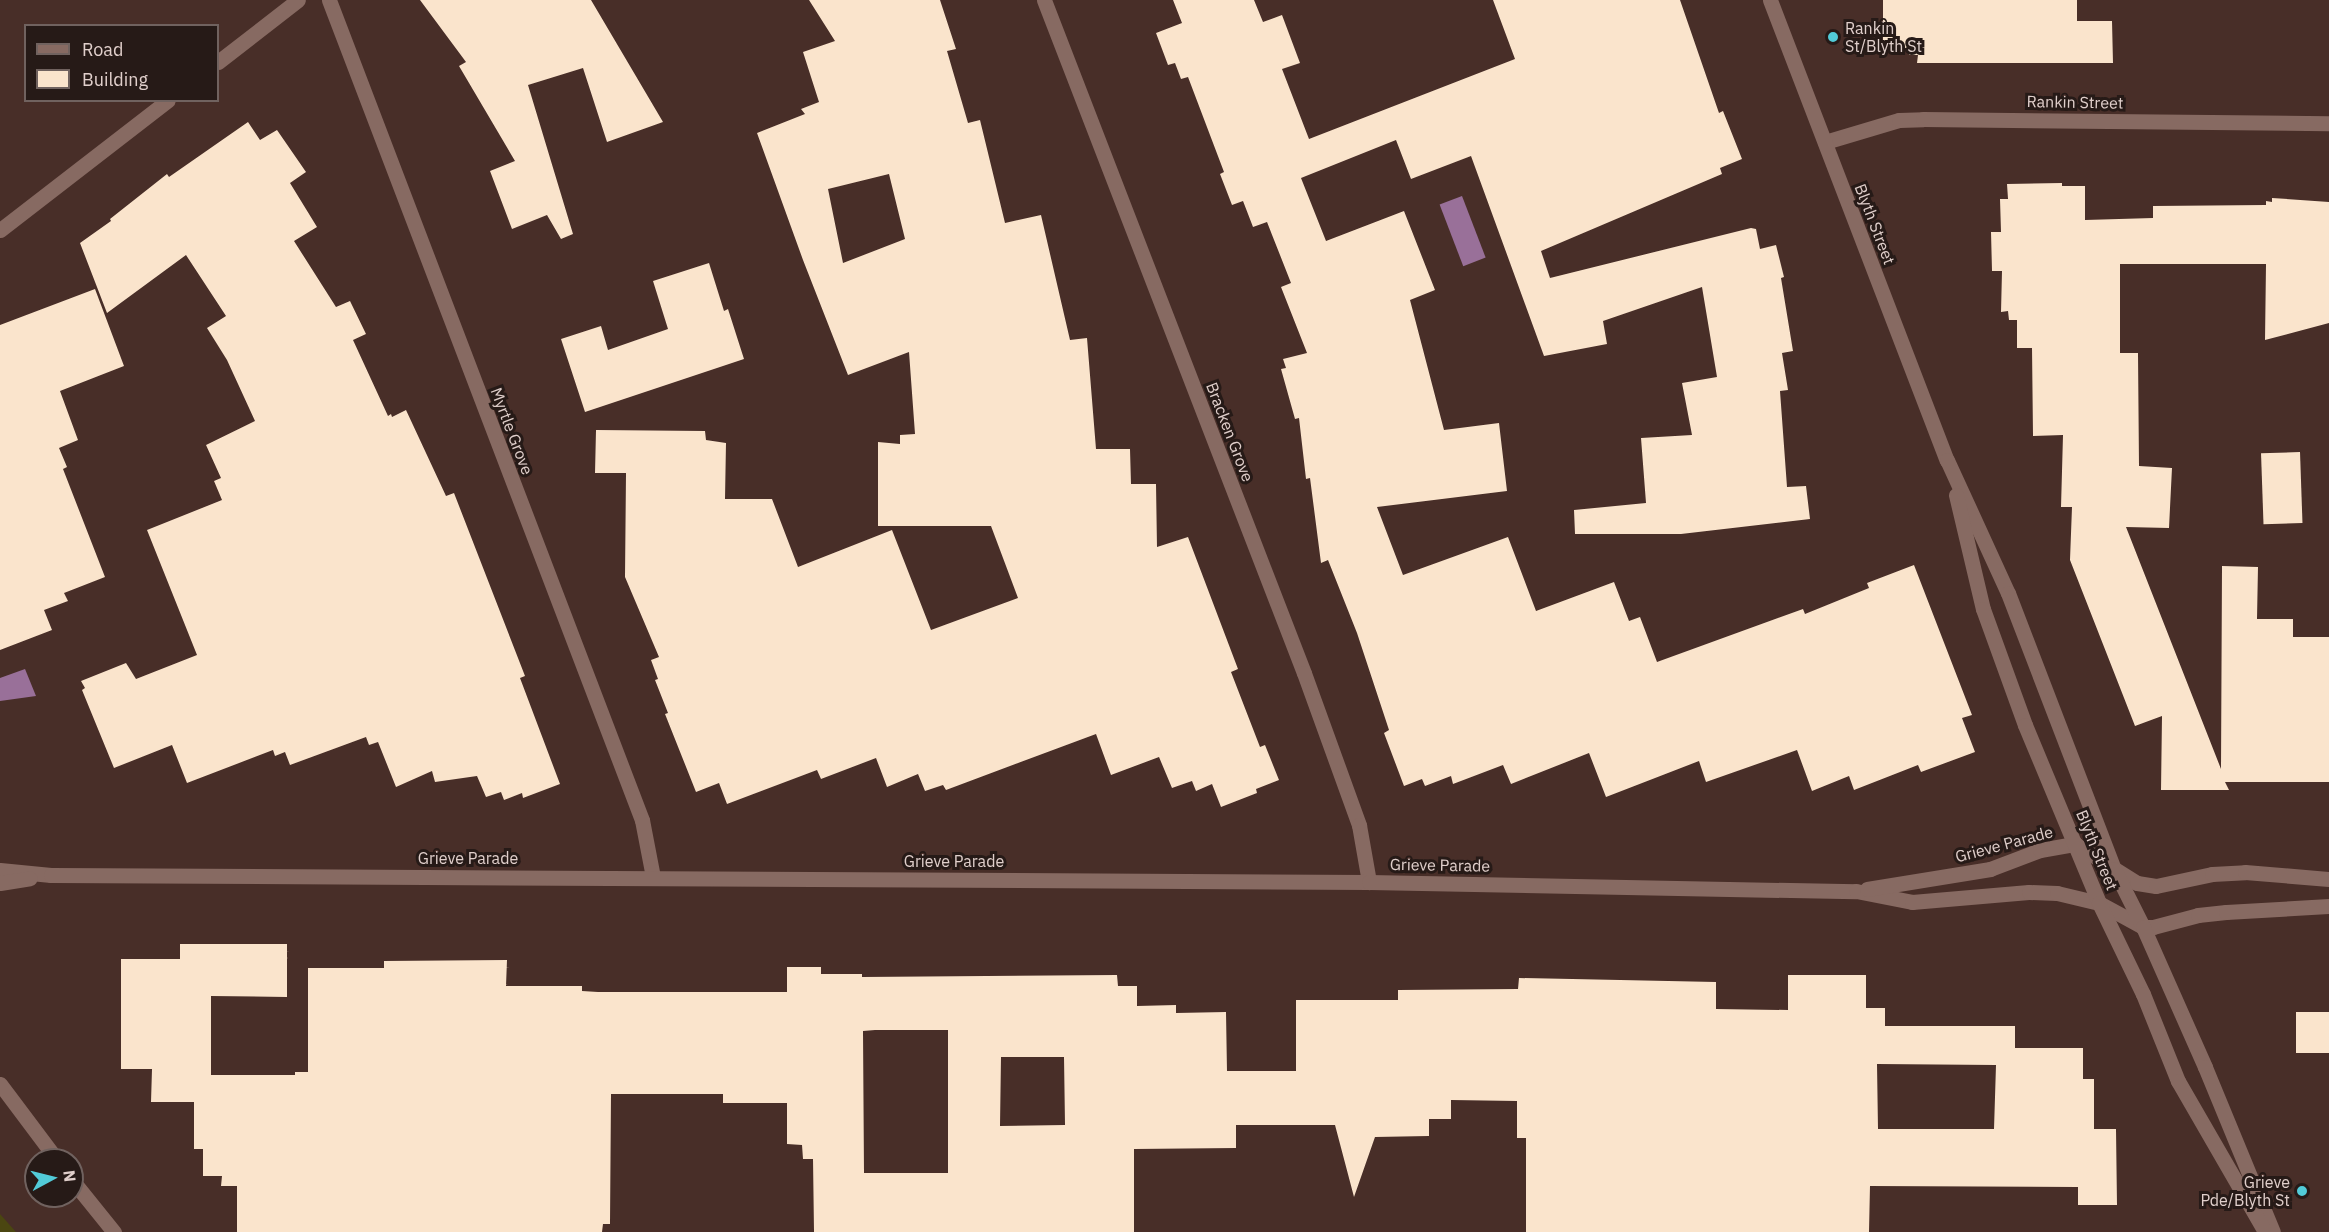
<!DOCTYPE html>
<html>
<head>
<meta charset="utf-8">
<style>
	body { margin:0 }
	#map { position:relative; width:2329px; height:1232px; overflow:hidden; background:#482e28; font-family:"IBM Plex Sans",sans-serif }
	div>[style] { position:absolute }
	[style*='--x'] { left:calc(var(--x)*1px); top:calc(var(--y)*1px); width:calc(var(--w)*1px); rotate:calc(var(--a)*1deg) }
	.green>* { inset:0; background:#4b4611 }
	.water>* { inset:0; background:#997099; transform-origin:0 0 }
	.building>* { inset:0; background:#fae4cc; transform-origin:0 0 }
	.minor>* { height:15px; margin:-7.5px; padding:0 7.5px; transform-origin:7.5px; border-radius:7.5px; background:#876a62 }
	.tertiary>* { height:15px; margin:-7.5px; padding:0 7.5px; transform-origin:7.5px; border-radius:7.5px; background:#876a62 }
	.secondary>* { height:15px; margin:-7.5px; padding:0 7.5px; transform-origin:7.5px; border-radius:7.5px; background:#876a62 }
	.dots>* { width:16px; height:16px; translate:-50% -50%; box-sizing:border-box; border:3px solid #261a17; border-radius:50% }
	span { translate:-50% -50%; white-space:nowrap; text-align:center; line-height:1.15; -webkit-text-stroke:6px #261a17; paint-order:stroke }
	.poi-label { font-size:16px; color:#e0cfcb }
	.left { translate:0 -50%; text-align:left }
	.right { translate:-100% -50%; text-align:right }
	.street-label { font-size:16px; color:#e0cfcb }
	.legend { position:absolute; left:24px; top:24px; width:195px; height:78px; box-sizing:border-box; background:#261a17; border:2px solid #70625f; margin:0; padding:8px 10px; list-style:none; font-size:18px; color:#e0cfcb }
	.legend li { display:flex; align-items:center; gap:12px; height:30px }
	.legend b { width:30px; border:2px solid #70625f }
	.north { position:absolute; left:24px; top:1148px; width:60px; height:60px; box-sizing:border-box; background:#261a17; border:2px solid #70625f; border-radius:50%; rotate:83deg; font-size:16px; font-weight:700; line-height:24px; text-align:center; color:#e0cfcb }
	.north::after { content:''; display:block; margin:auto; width:21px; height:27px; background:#52cbd8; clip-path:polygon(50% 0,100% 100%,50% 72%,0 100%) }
</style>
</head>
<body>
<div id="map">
	<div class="green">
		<div style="clip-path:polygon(0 1214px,16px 1232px,0 1232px)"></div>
	</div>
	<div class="water">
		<div style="left:1462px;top:196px;width:66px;height:24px;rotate:69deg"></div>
		<div style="clip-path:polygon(25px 669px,36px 696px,0 701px,0 678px)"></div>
	</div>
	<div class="building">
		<div style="clip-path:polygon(420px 0,591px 0,663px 122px,607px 142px,583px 68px,528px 85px,573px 234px,561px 239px,547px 215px,512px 229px,490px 171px,515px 161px,459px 66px,466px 62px)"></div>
		<div style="clip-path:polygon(evenodd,809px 0,940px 0,956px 49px,947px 51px,968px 123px,980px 120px,1005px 223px,1041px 215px,1070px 340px,1087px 338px,1096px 449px,1130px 449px,1131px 484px,1156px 484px,1157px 547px,1188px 537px,1238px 669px,1231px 672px,1260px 747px,1265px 745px,1279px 780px,1256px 789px,1257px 793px,1221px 807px,1212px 784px,1196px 791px,1192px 781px,1172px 788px,1159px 757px,1111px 775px,1096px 734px,946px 790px,943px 785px,925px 791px,918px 774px,887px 787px,876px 758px,821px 779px,817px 770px,727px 804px,719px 783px,696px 792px,665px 714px,668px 713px,655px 680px,658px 679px,651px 660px,659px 657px,625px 577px,626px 473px,595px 473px,596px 430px,705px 431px,706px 440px,726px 443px,725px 499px,772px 499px,798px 567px,892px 530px,931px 630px,1018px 598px,991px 526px,878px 526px,878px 442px,900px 444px,900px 435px,915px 434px,909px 352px,848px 375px,803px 260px,757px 133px,805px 114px,801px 109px,819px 102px,803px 52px,835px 41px,809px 0,889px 174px,905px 239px,843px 263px,828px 189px,889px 174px)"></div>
		<div style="clip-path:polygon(1173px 0,1254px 0,1263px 22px,1282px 15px,1300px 63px,1282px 69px,1309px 139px,1515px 59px,1493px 0,1680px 0,1719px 113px,1723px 111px,1742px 159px,1720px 168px,1722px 174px,1541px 251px,1550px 278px,1751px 228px,1756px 229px,1760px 249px,1776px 245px,1784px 277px,1781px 278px,1793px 351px,1782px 353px,1788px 390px,1780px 391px,1787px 487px,1806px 486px,1810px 519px,1681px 534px,1575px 534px,1574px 510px,1646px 503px,1641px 438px,1692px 435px,1682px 383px,1717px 377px,1702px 287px,1603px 321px,1607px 344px,1544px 356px,1471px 156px,1411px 179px,1396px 140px,1301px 178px,1326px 241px,1404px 211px,1435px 290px,1410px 300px,1444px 430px,1499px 423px,1507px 491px,1377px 507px,1403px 575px,1508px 537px,1536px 611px,1614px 582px,1629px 621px,1640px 617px,1657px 662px,1803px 609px,1805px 614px,1869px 588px,1867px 583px,1914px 565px,1972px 715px,1962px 718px,1975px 752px,1921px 772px,1918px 765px,1854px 790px,1849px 776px,1812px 791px,1797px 750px,1706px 782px,1699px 761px,1606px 797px,1589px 753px,1511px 784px,1503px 765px,1453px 784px,1451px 776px,1425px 786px,1422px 779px,1404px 786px,1384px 733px,1389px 730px,1357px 633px,1328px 560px,1321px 563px,1310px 478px,1306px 479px,1299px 418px,1295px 419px,1281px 369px,1286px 368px,1283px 359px,1307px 353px,1281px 287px,1291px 283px,1267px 222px,1253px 227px,1243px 201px,1232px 205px,1220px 174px,1224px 172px,1188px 77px,1181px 79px,1175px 63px,1168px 65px,1156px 33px,1182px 23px)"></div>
		<div style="clip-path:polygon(1883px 0,2077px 0,2077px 21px,2112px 21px,2113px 63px,1917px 63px,1918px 55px,1909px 55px,1909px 48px,1883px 48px)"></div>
		<div style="clip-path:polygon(248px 122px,260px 140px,277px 130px,306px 172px,290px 183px,317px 227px,294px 241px,336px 307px,350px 301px,366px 334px,353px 340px,388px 416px,391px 414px,392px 417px,406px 410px,446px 496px,454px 493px,525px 676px,520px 678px,560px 784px,523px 798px,522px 793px,504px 800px,501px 792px,486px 797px,477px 776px,435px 782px,432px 771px,396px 787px,378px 742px,369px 745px,366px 737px,290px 765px,285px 752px,275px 756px,273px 750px,187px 783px,172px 745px,114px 768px,82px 690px,85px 688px,81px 681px,126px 663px,136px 679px,197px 655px,147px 530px,222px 500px,214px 481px,221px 478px,206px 445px,255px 421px,227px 360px,207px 328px,226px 316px,186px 255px,107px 313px,80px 243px,111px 221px,110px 219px,167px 174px,169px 177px)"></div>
		<div style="clip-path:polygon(2062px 183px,2062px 186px,2085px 186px,2085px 220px,2153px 218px,2153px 206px,2266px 205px,2266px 201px,2272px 202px,2272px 198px,2329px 202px,2329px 323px,2265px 340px,2266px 264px,2120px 264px,2120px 353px,2138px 353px,2139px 466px,2172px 468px,2169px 528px,2126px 527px,2221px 769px,2222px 566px,2258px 567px,2257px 619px,2293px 619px,2293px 637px,2329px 637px,2329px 782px,2225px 782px,2229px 790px,2161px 790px,2162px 716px,2135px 726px,2070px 560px,2072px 507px,2061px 507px,2063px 435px,2033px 436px,2032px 348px,2017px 348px,2017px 320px,2009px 320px,2008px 311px,2001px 312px,2002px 271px,1992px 271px,1991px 232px,2001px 232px,2000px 199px,2008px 199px,2007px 184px)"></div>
		<div style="clip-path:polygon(709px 263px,724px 311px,728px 309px,744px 359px,585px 412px,561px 339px,601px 326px,608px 350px,668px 329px,653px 281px)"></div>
		<div style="clip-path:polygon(95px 289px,124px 366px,60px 391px,78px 440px,59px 448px,67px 467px,63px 469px,105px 577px,64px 593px,68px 601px,44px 610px,52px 630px,0 650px,0 325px)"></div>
		<div style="left:2300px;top:452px;width:71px;height:39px;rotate:88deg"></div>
		<div style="clip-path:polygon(evenodd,180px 944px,287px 944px,287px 997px,211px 996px,211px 1075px,295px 1075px,295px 1072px,308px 1072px,308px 968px,384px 968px,384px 961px,507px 960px,506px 986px,582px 986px,582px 991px,598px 992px,787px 992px,787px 967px,821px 967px,821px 974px,862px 974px,862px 977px,1117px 975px,1118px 986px,1137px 986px,1137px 1006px,1176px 1005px,1176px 1013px,1226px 1012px,1227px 1071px,1296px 1071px,1296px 1000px,1398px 1000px,1398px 990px,1518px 989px,1519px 978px,1716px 982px,1716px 1009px,1788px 1010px,1788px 975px,1866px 975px,1866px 1008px,1885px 1008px,1885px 1026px,2015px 1026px,2015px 1048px,2083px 1048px,2083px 1079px,2094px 1079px,2094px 1129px,2116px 1129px,2117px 1205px,2078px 1205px,2078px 1187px,1870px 1186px,1869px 1232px,1526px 1232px,1526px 1138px,1517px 1138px,1517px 1101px,1451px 1100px,1451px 1119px,1429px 1119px,1429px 1136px,1375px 1137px,1354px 1197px,1335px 1125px,1236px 1125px,1236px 1148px,1134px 1149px,1134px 1232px,814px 1232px,813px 1159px,803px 1159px,802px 1145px,787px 1144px,787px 1103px,723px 1103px,723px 1094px,611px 1094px,610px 1224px,603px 1224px,602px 1232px,237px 1232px,237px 1186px,221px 1186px,222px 1176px,203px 1176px,203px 1149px,194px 1149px,194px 1102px,151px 1102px,152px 1069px,121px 1069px,121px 959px,180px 959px,180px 944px,875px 1030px,948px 1030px,948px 1173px,864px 1173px,863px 1031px,875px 1030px,180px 944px,1001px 1057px,1064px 1057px,1065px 1125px,1000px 1126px,1001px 1057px,180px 944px,1877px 1064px,1996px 1065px,1994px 1129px,1878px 1129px,1877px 1064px)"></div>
		<div style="left:2296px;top:1012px;width:33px;height:41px"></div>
	</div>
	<div class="minor">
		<div style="--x:329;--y:0;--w:878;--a:69.11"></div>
		<div style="--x:642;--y:820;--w:58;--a:79.1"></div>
		<div style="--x:1044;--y:0;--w:721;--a:68.88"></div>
		<div style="--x:1304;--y:673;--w:162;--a:70.1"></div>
		<div style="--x:1359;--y:825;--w:58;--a:80"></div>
		<div style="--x:218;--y:62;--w:101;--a:-37.8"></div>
		<div style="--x:1825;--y:142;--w:77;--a:-16.6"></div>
		<div style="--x:1899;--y:120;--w:24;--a:-2"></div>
		<div style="--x:1923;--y:119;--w:406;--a:0.6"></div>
		<div style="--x:0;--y:230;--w:212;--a:-37.7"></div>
		<div style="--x:0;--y:870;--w:51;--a:5.6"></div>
		<div style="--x:51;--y:875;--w:1318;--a:0.3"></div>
		<div style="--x:1369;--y:882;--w:487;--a:1.1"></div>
		<div style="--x:1856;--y:891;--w:57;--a:11.1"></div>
		<div style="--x:1912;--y:902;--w:117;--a:-4.9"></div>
		<div style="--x:2029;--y:892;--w:28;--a:2"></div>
		<div style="--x:2057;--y:893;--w:43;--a:13.4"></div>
		<div style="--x:2099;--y:903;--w:50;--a:28.6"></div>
		<div style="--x:2143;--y:927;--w:10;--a:0"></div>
		<div style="--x:2153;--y:927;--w:47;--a:-14.9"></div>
		<div style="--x:2198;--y:915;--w:28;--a:-6"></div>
		<div style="--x:2226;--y:912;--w:103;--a:-3.3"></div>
		<div style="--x:0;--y:883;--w:30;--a:-9"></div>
		<div style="--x:1867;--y:889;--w:125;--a:-9.2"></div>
		<div style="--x:1990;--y:869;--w:53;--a:-20.8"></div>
		<div style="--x:2040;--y:850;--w:36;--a:-10"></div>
		<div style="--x:2075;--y:844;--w:73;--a:32.2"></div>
		<div style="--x:2137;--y:883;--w:19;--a:9"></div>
		<div style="--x:2156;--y:886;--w:57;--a:-12.1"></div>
		<div style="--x:2212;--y:874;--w:33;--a:-3"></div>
		<div style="--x:2245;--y:872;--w:84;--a:4.8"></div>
	</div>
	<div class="tertiary">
		<div style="--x:1770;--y:0;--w:493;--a:69"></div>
		<div style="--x:1947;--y:460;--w:146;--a:65.4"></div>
		<div style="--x:2008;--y:593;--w:296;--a:69"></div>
		<div style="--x:2114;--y:869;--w:65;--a:63.4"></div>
		<div style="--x:2143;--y:927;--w:153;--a:66.1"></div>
		<div style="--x:2205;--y:1067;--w:178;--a:67.6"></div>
		<div style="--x:1956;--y:495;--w:117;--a:76.7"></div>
		<div style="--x:1983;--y:609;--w:123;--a:70.1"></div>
		<div style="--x:2025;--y:725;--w:193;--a:67.4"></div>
		<div style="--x:2099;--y:903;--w:101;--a:64.2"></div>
		<div style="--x:2143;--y:994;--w:94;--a:68.1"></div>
		<div style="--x:2178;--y:1081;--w:170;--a:60"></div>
	</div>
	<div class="secondary">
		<div style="--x:0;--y:1084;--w:95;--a:53.1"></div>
		<div style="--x:72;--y:1180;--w:67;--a:51.1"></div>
	</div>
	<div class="dots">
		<div style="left:1833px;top:37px;background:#52cbd8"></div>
		<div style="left:2302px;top:1191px;background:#52cbd8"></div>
	</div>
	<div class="poi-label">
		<span class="left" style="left:1845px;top:37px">Rankin<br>St/Blyth St</span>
		<span class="right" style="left:2290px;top:1191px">Grieve<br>Pde/Blyth St</span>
	</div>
	<div class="street-label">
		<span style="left:2075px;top:102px;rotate:1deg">Rankin Street</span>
		<span style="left:1875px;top:224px;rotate:69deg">Blyth Street</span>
		<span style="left:512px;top:431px;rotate:69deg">Myrtle Grove</span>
		<span style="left:1230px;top:432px;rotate:69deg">Bracken Grove</span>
		<span style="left:2004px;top:844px;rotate:-15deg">Grieve Parade</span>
		<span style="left:2097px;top:850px;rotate:68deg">Blyth Street</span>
		<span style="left:468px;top:858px">Grieve Parade</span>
		<span style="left:954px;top:861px">Grieve Parade</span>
		<span style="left:1440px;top:865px;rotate:1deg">Grieve Parade</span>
	</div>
	<ul class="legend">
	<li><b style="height:8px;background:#876a62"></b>Road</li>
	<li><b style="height:16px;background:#fae4cc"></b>Building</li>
	</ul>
	<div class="north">N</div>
</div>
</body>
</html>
